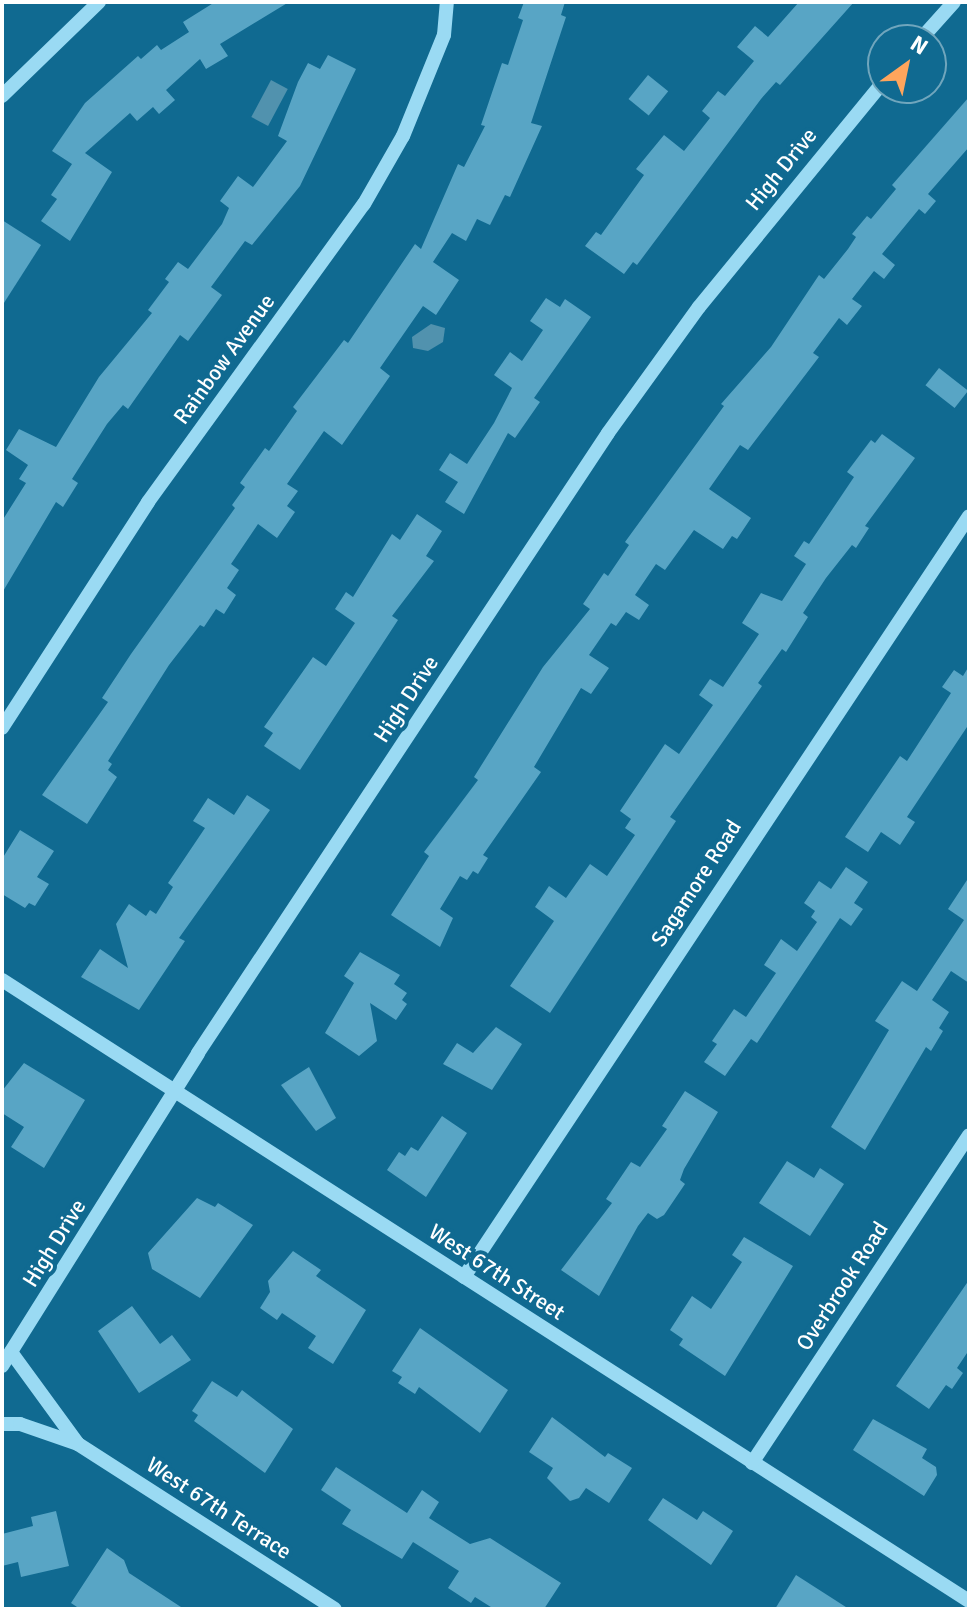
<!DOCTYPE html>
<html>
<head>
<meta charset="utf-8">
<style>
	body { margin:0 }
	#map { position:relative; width:971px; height:1611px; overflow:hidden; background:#106a91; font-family:Signika,sans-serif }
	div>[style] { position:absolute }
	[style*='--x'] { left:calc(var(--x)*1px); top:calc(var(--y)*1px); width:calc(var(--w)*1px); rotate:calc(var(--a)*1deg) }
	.water>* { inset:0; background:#5192ae; transform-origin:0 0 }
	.building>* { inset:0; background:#58a5c5; transform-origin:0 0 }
	.minor>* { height:14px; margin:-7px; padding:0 7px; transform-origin:7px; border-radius:7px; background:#9adaf3 }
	span { translate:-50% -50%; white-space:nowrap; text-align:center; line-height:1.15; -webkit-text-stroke:8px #106a91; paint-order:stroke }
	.street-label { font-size:22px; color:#fff }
	.frame { position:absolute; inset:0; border:4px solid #fff; pointer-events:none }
	.north { position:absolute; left:867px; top:24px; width:80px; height:80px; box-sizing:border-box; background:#106a91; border:2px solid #70a6bd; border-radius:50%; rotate:33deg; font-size:22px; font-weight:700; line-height:32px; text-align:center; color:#fff }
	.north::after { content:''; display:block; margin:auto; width:28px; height:36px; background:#ffa55c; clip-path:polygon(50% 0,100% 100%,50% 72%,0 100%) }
</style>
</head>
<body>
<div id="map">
	<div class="water">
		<div style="left:271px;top:80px;width:19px;height:42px;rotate:28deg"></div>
		<div style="clip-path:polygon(431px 324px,445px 328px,443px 342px,428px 351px,413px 348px,412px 337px)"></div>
	</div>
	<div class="building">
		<div style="clip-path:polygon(215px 2px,289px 2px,220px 44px,228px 56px,206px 69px,200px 59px,166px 90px,175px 100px,159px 114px,153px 107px,137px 121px,130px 113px,85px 153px,112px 172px,70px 241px,41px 221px,57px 199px,51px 195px,72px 164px,52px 151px,85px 103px,138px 56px,141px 59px,157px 45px,161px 50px,189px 32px,183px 22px)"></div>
		<div style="clip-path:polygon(524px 2px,565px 2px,561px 15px,566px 17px,531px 123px,542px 126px,510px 197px,505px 195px,490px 225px,477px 219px,466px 241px,452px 233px,433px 262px,459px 280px,436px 315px,423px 306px,380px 368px,390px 376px,342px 445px,324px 431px,287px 484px,298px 491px,287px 506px,295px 512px,277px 538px,258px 524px,231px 564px,239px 570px,227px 588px,236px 595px,224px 614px,216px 609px,204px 627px,200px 625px,169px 665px,108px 761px,112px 764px,108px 770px,117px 777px,87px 824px,42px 795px,108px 702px,102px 698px,131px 654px,235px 508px,232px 505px,245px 487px,240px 483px,265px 448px,269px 451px,297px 411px,293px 407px,344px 340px,348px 343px,415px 244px,421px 249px,458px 164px,464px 167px,485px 126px,481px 125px,502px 63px,508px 65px,523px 20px,518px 18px)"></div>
		<div style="clip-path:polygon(799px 2px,854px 2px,780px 85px,776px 82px,761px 99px,637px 265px,633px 262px,624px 274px,585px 246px,596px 232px,601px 235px,644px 175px,636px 169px,664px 135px,684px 151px,710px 118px,702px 111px,718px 91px,725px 96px,754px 61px,737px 47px,755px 26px,768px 37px)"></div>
		<div style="clip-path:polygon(328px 55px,356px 69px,300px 186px,252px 245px,245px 241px,211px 287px,222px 295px,188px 341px,180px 335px,128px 409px,123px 405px,107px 424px,72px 479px,78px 483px,63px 507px,56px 502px,2px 593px,2px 521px,26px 483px,19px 479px,28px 465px,6px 450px,19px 429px,56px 447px,99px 377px,152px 313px,148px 310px,169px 282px,165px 279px,178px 262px,188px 269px,222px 224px,229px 208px,220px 201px,225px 194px,238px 176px,253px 187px,287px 141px,278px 136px,298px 82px,308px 63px,320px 69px)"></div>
		<div style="left:648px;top:75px;width:26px;height:31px;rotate:39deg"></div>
		<div style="clip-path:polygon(969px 97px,969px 147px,928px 194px,936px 201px,925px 214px,919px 209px,882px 254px,895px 265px,884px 279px,874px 271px,852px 299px,862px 306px,847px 325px,839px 318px,813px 353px,819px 357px,748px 450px,740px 445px,709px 489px,751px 518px,737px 539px,732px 536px,723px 549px,694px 530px,665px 570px,656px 564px,635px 595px,649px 605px,639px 620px,626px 612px,616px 626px,611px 623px,589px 655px,609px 668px,591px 694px,581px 688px,534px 767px,541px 772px,483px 855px,488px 858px,478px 874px,473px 871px,467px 880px,460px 876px,440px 909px,453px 918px,440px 947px,391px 915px,429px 856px,424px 852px,478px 780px,474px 777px,543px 667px,590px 609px,583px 604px,604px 573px,608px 576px,629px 545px,625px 542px,724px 406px,721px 404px,771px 347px,819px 275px,824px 279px,848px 249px,856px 237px,852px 234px,867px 216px,871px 219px,896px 189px,892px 185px)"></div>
		<div style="clip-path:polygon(2px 220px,41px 245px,2px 306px)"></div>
		<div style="clip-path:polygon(546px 298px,560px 307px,565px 299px,591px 317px,534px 398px,540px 402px,515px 438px,508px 433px,464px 514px,445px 502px,458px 482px,439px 470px,450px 453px,467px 464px,494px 423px,512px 388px,494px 375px,510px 352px,522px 361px,543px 330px,530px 321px)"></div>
		<div style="left:939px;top:368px;width:37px;height:22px;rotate:38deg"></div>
		<div style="clip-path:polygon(882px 434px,915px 458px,865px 526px,869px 528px,856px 548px,852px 545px,826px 578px,803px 613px,808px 617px,786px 652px,782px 649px,758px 683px,762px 686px,670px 817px,676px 821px,550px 1013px,510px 986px,554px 921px,535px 907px,549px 886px,566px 898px,590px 864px,607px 876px,635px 835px,625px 828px,631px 819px,620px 811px,665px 744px,679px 754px,713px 705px,699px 695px,710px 679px,723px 687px,759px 634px,742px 623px,761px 593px,782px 601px,806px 564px,794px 556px,804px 541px,809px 544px,854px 477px,847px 472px,871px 440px,875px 443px)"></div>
		<div style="clip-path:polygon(417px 514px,442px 531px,426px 556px,434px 561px,392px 616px,398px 620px,300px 770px,264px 746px,273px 733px,264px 727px,313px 657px,326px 666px,355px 623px,335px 609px,346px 592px,353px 597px,392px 534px,400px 540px)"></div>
		<div style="clip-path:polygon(969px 666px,969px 724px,907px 817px,915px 822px,900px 845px,881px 832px,868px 852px,845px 837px,900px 756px,907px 761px,951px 693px,942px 687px,954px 670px,963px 676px)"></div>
		<div style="clip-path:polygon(247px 795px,270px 810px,179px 938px,185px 941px,139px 1010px,81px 977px,100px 949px,128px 968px,116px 924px,129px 904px,146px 916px,150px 910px,156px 914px,173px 887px,168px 883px,205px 828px,193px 821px,208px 798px,234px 815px)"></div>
		<div style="clip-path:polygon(20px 830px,54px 851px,37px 877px,49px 884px,35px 906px,29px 903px,25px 908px,2px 894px,2px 859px)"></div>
		<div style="clip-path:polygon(846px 867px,868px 882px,854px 903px,863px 909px,851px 926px,840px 918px,757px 1043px,751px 1039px,725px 1076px,704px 1062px,717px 1044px,712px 1041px,734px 1009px,746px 1017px,776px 973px,764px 965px,781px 939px,797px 951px,817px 922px,811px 917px,815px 911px,804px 903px,819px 881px,831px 889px)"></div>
		<div style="clip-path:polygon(969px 877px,969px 983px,951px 971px,932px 1000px,949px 1012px,939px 1028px,943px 1031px,931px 1051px,926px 1047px,865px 1150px,831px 1127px,889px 1030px,875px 1021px,902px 981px,917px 991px,964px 920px,948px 909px)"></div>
		<div style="clip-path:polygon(360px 952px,400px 975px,394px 984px,407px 993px,402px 1000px,407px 1004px,396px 1020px,370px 1003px,377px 1041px,359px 1056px,325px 1033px,354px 983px,344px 976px)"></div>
		<div style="clip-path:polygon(496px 1027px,522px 1044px,492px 1090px,443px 1064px,457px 1043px,473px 1053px)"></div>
		<div style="clip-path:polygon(24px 1063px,85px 1100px,44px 1168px,11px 1147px,24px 1127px,2px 1113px,2px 1091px)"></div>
		<div style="clip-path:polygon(309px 1067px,336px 1118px,316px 1131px,281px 1085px)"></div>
		<div style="clip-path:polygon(685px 1091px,718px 1112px,684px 1169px,680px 1180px,685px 1184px,664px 1215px,657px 1219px,648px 1213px,638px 1226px,599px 1296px,561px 1270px,612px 1203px,606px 1199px,631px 1162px,640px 1167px,667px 1129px,662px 1126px)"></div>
		<div style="clip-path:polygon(442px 1116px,467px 1133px,426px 1197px,387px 1170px,399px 1152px,405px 1156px,411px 1147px,418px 1151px)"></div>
		<div style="clip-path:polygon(787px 1161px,814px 1178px,820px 1168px,844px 1184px,810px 1236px,759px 1203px)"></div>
		<div style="clip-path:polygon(197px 1198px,215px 1207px,218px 1203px,253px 1225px,200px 1298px,152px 1269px,148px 1253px)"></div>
		<div style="clip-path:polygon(744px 1237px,793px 1266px,725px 1376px,679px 1345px,683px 1339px,670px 1330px,692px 1296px,711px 1309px,742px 1262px,732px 1255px)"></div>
		<div style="clip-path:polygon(293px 1251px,321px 1270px,316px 1276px,366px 1310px,333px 1364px,308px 1348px,316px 1336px,282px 1313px,277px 1320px,260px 1308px,270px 1292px,268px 1281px)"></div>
		<div style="clip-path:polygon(969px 1280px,969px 1350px,957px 1368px,963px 1373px,952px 1389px,946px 1385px,929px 1409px,896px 1386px)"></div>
		<div style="clip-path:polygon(132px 1306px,160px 1344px,172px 1335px,191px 1360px,139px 1393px,98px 1331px)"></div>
		<div style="clip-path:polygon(420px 1328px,508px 1390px,480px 1433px,419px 1387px,415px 1394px,398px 1383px,402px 1377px,392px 1371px)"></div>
		<div style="clip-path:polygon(212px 1381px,237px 1397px,242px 1390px,293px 1429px,265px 1473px,194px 1421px,198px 1415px,192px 1411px)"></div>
		<div style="clip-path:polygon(552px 1417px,605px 1457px,608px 1453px,632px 1468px,609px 1503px,586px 1488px,579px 1498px,570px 1501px,547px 1478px,553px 1468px,529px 1452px)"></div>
		<div style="clip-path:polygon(873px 1419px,927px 1449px,922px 1458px,936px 1467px,937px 1475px,924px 1496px,853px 1450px)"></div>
		<div style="clip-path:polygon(336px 1467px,407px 1513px,422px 1490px,439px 1502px,429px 1518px,470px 1544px,490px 1538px,561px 1583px,544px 1609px,494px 1609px,475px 1597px,471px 1603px,448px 1588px,459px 1571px,413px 1542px,402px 1559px,342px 1524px,351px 1510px,321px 1490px)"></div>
		<div style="clip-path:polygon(663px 1498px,697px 1520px,703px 1511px,733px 1531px,711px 1565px,648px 1520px)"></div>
		<div style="clip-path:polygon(56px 1511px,69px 1566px,21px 1577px,18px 1562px,2px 1566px,2px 1534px,33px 1526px,31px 1517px)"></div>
		<div style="clip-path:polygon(107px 1548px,124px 1560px,129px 1573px,184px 1609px,80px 1609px,71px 1603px)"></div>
		<div style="clip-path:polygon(796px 1575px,849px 1609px,775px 1609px)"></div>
	</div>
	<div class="minor">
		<div style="--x:920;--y:40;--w:51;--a:-48.2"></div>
		<div style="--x:2;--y:96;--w:135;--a:-44.1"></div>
		<div style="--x:2;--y:728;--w:269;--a:-57.1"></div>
		<div style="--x:148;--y:502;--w:368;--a:-54.1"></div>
		<div style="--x:364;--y:204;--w:78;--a:-60.2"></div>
		<div style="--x:403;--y:136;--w:109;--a:-67.9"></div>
		<div style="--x:444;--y:35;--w:33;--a:-85"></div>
		<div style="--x:2;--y:980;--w:1149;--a:32.71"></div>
		<div style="--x:464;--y:1277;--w:913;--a:-56.43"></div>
		<div style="--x:11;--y:1352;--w:114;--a:53.9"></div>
		<div style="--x:2;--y:1366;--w:369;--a:-57.9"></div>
		<div style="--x:198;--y:1053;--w:743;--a:-56.52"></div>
		<div style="--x:608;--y:433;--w:155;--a:-54.2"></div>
		<div style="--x:699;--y:307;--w:291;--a:-50.7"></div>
		<div style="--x:2;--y:1424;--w:18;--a:0"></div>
		<div style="--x:20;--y:1424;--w:61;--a:19"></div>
		<div style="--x:78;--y:1444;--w:305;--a:32.7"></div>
		<div style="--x:752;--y:1463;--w:393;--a:-56.5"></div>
	</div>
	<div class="street-label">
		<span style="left:781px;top:169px;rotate:-51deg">High Drive</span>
		<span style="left:224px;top:359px;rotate:-54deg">Rainbow Avenue</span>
		<span style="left:406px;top:699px;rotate:-57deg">High Drive</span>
		<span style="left:696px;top:883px;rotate:-57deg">Sagamore Road</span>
		<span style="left:54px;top:1243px;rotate:-58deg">High Drive</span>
		<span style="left:497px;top:1272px;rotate:33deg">West 67th Street</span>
		<span style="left:842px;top:1286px;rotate:-57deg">Overbrook Road</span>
		<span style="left:219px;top:1508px;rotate:33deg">West 67th Terrace</span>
	</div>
	<div class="frame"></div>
	<div class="north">N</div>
</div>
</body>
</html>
